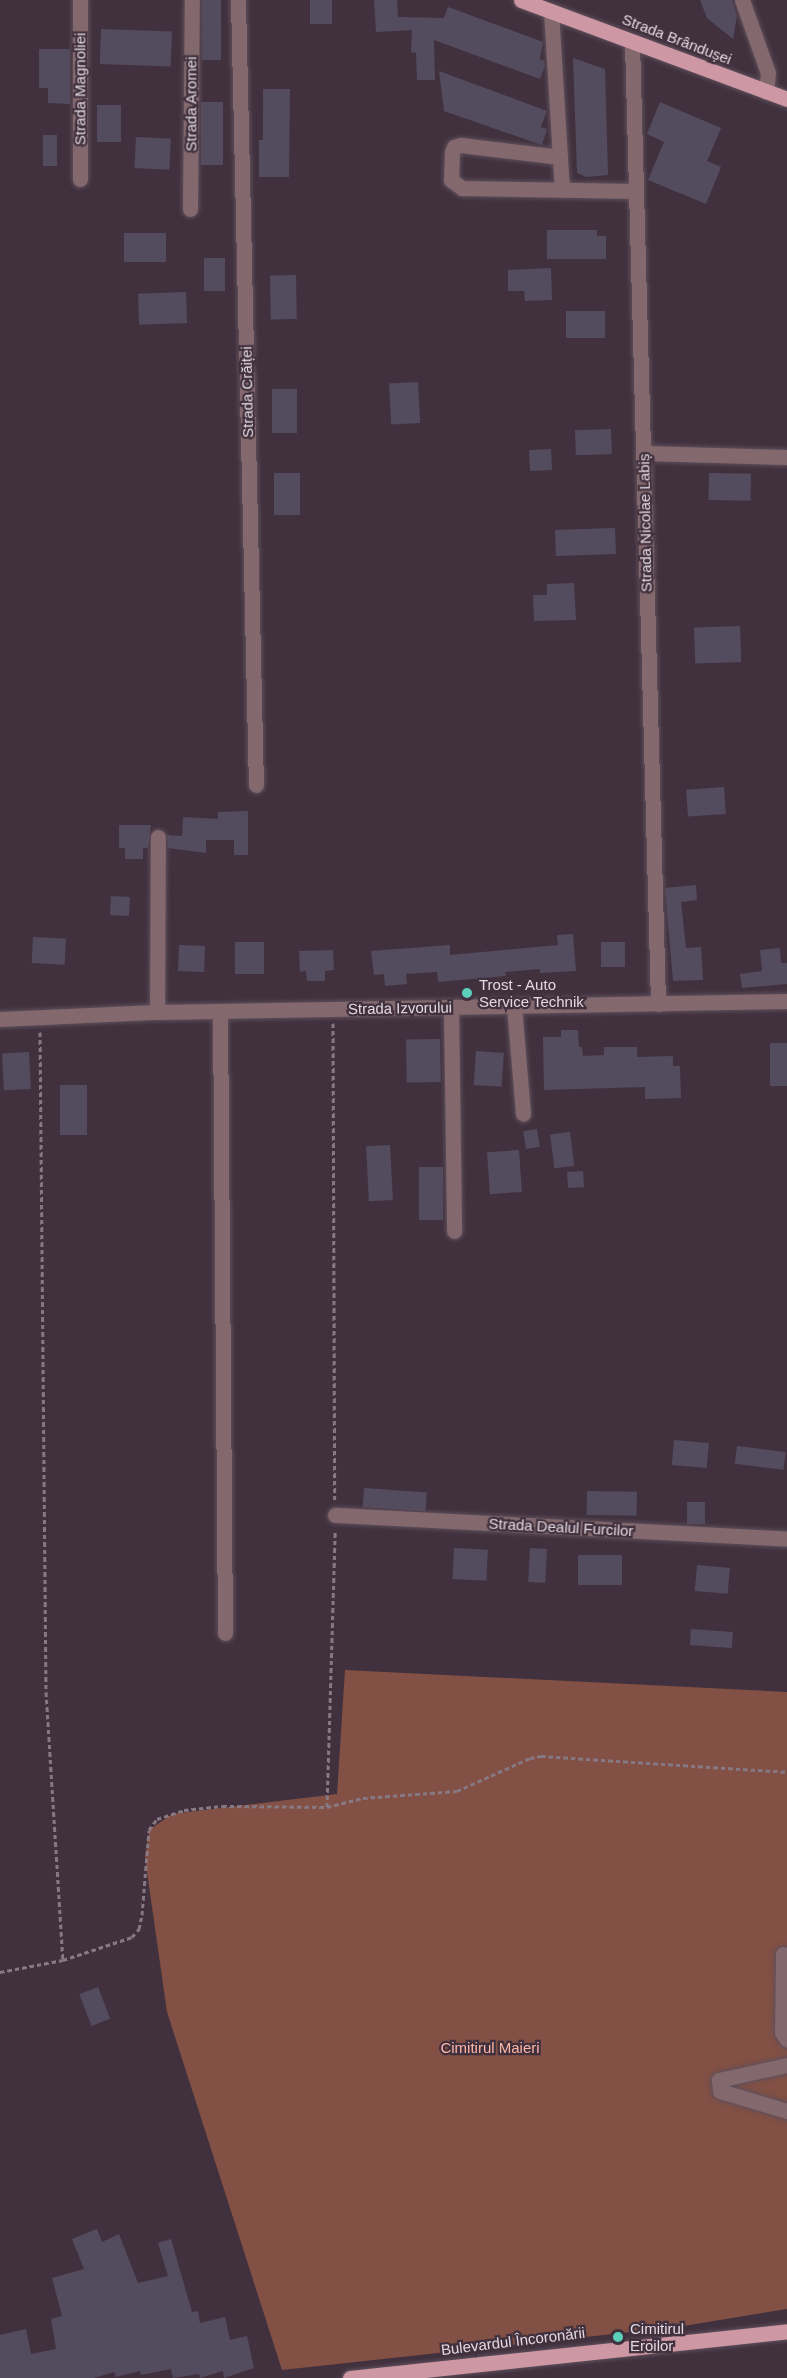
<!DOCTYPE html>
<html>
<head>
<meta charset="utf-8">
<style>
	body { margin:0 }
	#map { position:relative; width:787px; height:2378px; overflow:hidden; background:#41313e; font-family:Arial,sans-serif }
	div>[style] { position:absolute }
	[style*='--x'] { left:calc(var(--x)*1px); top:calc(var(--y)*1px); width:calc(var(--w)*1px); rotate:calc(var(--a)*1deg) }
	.green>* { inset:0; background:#825044 }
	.building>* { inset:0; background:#534c5f; transform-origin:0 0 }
	.path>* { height:3px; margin-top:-1.5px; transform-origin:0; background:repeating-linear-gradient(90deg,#877984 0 4.5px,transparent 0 7.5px) }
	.roads { filter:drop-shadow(0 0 2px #5e4f5b) drop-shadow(0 0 2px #5e4f5b) }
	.minor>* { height:15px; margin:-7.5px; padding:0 7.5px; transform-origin:7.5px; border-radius:7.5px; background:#83686e }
	.major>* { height:15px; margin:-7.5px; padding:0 7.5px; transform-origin:7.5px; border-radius:7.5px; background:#cd97a3 }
	.dots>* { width:16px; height:16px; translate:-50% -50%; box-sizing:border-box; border:3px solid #41313e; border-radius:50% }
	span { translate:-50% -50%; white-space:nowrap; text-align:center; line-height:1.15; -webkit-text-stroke:4.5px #41313e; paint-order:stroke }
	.street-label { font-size:15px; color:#e2d8e0 }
	.poi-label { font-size:15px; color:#e2d8e0 }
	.left { translate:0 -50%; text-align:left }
	.park-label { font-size:15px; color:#feb6a5 }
</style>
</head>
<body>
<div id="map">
	<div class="green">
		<div style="clip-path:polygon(345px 1670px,787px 1692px,787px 2309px,677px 2327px,282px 2370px,167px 2012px,145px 1858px,149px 1830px,172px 1814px,337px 1794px)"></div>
	</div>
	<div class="building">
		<div style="left:202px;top:0;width:19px;height:60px"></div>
		<div style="left:310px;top:0;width:22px;height:24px"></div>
		<div style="clip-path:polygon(374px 0,397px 0,398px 17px,444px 18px,448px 7px,543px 42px,540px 59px,544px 61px,545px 66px,540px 79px,434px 40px,435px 80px,417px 80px,416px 53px,411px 52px,412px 30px,376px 32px)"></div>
		<div style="clip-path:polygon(700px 0,732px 0,737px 16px,733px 39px,707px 18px)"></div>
		<div style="left:101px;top:29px;width:71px;height:35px;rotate:2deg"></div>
		<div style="clip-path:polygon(39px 49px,70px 49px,70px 104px,48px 103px,48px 88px,39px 88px)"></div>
		<div style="clip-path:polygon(573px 58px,605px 69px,608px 175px,586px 177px,577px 173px)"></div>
		<div style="clip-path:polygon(439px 71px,547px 111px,541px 127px,547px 129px,542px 145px,444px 111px)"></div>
		<div style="clip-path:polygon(263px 89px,290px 89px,289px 177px,259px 177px,259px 140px,263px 140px)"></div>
		<div style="left:201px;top:102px;width:22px;height:63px"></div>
		<div style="clip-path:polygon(660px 102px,721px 128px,707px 161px,721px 167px,706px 204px,648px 180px,664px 142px,647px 134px)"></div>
		<div style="left:97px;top:105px;width:24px;height:37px"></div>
		<div style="left:43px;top:135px;width:14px;height:31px"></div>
		<div style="left:136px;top:137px;width:35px;height:31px;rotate:3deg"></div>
		<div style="clip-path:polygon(547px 230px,597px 230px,597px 236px,606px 236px,606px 259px,547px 259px)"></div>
		<div style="left:124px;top:233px;width:42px;height:29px"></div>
		<div style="left:204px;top:258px;width:21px;height:33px"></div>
		<div style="clip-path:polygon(551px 268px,552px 300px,525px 301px,524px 291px,508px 291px,508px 270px)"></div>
		<div style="left:296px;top:275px;width:44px;height:26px;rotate:89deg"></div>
		<div style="left:186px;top:292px;width:31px;height:48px;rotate:88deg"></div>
		<div style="left:566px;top:311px;width:39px;height:27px"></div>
		<div style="left:418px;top:382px;width:41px;height:29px;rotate:87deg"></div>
		<div style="left:272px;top:389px;width:25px;height:44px"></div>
		<div style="left:611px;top:429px;width:25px;height:36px;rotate:88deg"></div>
		<div style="left:551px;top:449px;width:21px;height:22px;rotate:87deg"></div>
		<div style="left:274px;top:473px;width:26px;height:42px"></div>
		<div style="left:709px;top:473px;width:42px;height:27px;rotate:1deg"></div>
		<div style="left:615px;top:528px;width:26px;height:60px;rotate:88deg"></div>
		<div style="clip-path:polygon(574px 583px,576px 620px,534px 621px,533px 595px,547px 595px,547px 584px)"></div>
		<div style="left:740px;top:626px;width:36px;height:46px;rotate:88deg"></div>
		<div style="left:724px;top:787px;width:27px;height:38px;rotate:86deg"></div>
		<div style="clip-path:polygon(248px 811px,248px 855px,234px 855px,234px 840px,206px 840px,206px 853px,168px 848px,167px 835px,182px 836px,183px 817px,218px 819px,218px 812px)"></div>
		<div style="clip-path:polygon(119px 825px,151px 825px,148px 848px,143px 848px,143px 859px,125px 859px,125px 848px,119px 848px)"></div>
		<div style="clip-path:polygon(696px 885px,697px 900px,681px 902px,686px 948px,701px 947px,703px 980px,673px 981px,665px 888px)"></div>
		<div style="left:111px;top:896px;width:19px;height:19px;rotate:3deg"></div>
		<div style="clip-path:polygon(573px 934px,576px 971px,540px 973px,540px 969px,505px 972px,506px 976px,438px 982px,437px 972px,406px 974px,407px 984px,385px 986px,384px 974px,374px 975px,371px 951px,450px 945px,450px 955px,558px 945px,557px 935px)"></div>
		<div style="left:33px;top:937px;width:33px;height:26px;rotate:3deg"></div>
		<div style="left:235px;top:942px;width:29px;height:32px"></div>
		<div style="left:601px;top:942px;width:24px;height:25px"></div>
		<div style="left:179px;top:945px;width:26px;height:26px;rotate:2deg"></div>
		<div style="clip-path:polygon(780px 948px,781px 963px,787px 963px,787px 984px,742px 988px,740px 974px,762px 971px,760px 950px)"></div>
		<div style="clip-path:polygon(333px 950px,334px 970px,325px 971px,325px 981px,307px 981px,306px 971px,300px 972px,299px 951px)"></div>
		<div style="clip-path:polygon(561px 1030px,578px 1030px,579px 1047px,582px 1047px,583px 1056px,604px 1055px,604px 1047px,637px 1047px,637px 1057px,673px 1056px,673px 1066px,680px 1066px,681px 1098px,645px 1099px,645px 1087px,544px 1090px,543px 1037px,561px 1037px)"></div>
		<div style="left:440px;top:1039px;width:43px;height:34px;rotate:89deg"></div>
		<div style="left:770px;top:1043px;width:17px;height:43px"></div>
		<div style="left:476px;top:1051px;width:28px;height:34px;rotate:4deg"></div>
		<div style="left:29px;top:1052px;width:37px;height:27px;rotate:87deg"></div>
		<div style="left:60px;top:1085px;width:27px;height:50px"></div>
		<div style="left:537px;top:1129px;width:18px;height:14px;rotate:81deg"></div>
		<div style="left:570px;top:1132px;width:34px;height:20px;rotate:83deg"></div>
		<div style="left:390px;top:1145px;width:55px;height:24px;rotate:87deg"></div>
		<div style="left:519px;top:1150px;width:42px;height:32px;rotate:86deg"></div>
		<div style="left:419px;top:1167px;width:24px;height:53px"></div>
		<div style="left:583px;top:1171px;width:16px;height:16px;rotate:86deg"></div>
		<div style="left:674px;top:1440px;width:35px;height:25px;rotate:5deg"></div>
		<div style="left:737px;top:1446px;width:49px;height:18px;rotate:7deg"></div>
		<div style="left:364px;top:1488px;width:63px;height:19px;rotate:4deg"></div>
		<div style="left:587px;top:1491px;width:50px;height:24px;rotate:1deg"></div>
		<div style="left:687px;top:1502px;width:18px;height:22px"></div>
		<div style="left:454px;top:1548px;width:34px;height:31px;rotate:3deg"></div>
		<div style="left:530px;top:1548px;width:17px;height:34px;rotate:3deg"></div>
		<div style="left:578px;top:1555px;width:44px;height:30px"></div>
		<div style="left:697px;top:1565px;width:33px;height:26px;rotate:5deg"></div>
		<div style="left:691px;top:1629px;width:42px;height:16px;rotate:4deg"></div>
		<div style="left:98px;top:1987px;width:34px;height:20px;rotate:69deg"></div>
		<div style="clip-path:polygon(97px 2229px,102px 2242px,119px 2234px,138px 2283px,168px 2276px,158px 2243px,171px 2239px,192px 2312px,198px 2311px,200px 2323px,225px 2317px,230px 2340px,247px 2336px,254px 2368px,224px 2378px,223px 2371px,200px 2378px,199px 2374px,173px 2378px,171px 2369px,141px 2375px,140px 2371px,116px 2377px,114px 2372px,94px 2378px,0 2378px,0 2335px,26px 2329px,31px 2354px,56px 2349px,51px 2319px,62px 2316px,52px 2278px,84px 2269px,72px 2239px)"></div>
	</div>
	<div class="path">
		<div style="--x:333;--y:1023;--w:477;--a:89.8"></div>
		<div style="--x:40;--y:1032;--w:660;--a:89.48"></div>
		<div style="--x:46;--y:1692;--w:269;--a:86.4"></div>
		<div style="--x:327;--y:1807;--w:277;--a:-88.3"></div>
		<div style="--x:0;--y:1972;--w:64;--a:-10.8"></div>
		<div style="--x:63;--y:1960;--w:73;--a:-18.4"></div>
		<div style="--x:132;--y:1937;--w:11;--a:-49"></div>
		<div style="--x:139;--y:1929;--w:14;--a:-78"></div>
		<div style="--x:142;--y:1915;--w:85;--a:-85.3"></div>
		<div style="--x:149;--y:1830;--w:14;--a:-54"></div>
		<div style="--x:157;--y:1819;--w:28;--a:-18"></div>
		<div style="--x:184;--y:1810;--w:38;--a:-6"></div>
		<div style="--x:222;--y:1806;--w:105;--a:0.5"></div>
		<div style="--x:327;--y:1807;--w:37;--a:-14"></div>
		<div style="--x:363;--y:1798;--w:94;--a:-4.3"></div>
		<div style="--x:457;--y:1791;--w:80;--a:-24.3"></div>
		<div style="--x:530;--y:1758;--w:11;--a:-10"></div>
		<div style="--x:541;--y:1756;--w:247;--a:3.7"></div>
	</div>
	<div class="roads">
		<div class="minor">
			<div style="--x:238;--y:0;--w:785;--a:88.69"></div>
			<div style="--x:742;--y:0;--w:77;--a:70.4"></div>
			<div style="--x:768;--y:73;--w:19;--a:96"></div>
			<div style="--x:551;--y:11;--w:179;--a:86.5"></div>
			<div style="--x:632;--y:42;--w:962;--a:88.45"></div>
			<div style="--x:560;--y:157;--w:100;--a:-173.1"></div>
			<div style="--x:461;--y:145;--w:7;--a:164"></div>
			<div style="--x:454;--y:147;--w:5;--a:112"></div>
			<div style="--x:452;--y:152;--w:28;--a:92"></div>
			<div style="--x:451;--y:180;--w:14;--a:36"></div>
			<div style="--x:462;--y:188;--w:174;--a:1"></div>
			<div style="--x:80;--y:179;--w:179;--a:-90"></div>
			<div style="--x:190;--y:209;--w:209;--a:-89.5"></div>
			<div style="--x:643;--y:453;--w:144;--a:1.6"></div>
			<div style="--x:514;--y:1006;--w:108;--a:85.2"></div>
			<div style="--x:451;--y:1007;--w:224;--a:89.2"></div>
			<div style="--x:220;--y:1011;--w:622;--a:89.54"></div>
			<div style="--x:157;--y:1012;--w:175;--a:-89.7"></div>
			<div style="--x:0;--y:1019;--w:157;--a:-2.6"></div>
			<div style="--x:157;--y:1012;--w:630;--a:-1"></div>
			<div style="--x:335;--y:1515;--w:453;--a:3"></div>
			<div style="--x:783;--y:1954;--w:78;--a:90.7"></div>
			<div style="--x:782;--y:2032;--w:9;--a:58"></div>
			<div style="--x:787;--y:2065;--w:70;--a:167.6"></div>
			<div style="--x:719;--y:2080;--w:11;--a:85"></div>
			<div style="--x:720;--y:2091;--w:70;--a:16.6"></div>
		</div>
		<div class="major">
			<div style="--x:521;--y:0;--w:284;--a:20.4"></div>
			<div style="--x:350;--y:2378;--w:440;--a:-6.1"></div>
		</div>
	</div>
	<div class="dots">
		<div style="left:467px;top:993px;background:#5bcebc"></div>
		<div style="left:618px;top:2337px;background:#5bcebc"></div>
	</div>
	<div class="street-label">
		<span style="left:677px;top:39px;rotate:21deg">Strada Brândușei</span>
		<span style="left:80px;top:89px;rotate:-90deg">Strada Magnoliei</span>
		<span style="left:191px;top:104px;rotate:-90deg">Strada Aromei</span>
		<span style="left:247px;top:392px;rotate:-91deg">Strada Crăiței</span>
		<span style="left:645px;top:523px;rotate:-91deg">Strada Nicolae Labiș</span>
		<span style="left:400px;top:1008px;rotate:-1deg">Strada Izvorului</span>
		<span style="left:561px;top:1527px;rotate:3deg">Strada Dealul Furcilor</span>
		<span style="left:513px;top:2341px;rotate:-7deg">Bulevardul Încoronării</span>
	</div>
	<div class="poi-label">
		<span class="left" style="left:479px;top:993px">Trost - Auto<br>Service Technik</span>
		<span class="left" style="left:630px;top:2337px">Cimitirul<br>Eroilor</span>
	</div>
	<div class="park-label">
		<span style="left:490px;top:2048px">Cimitirul Maieri</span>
	</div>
</div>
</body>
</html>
